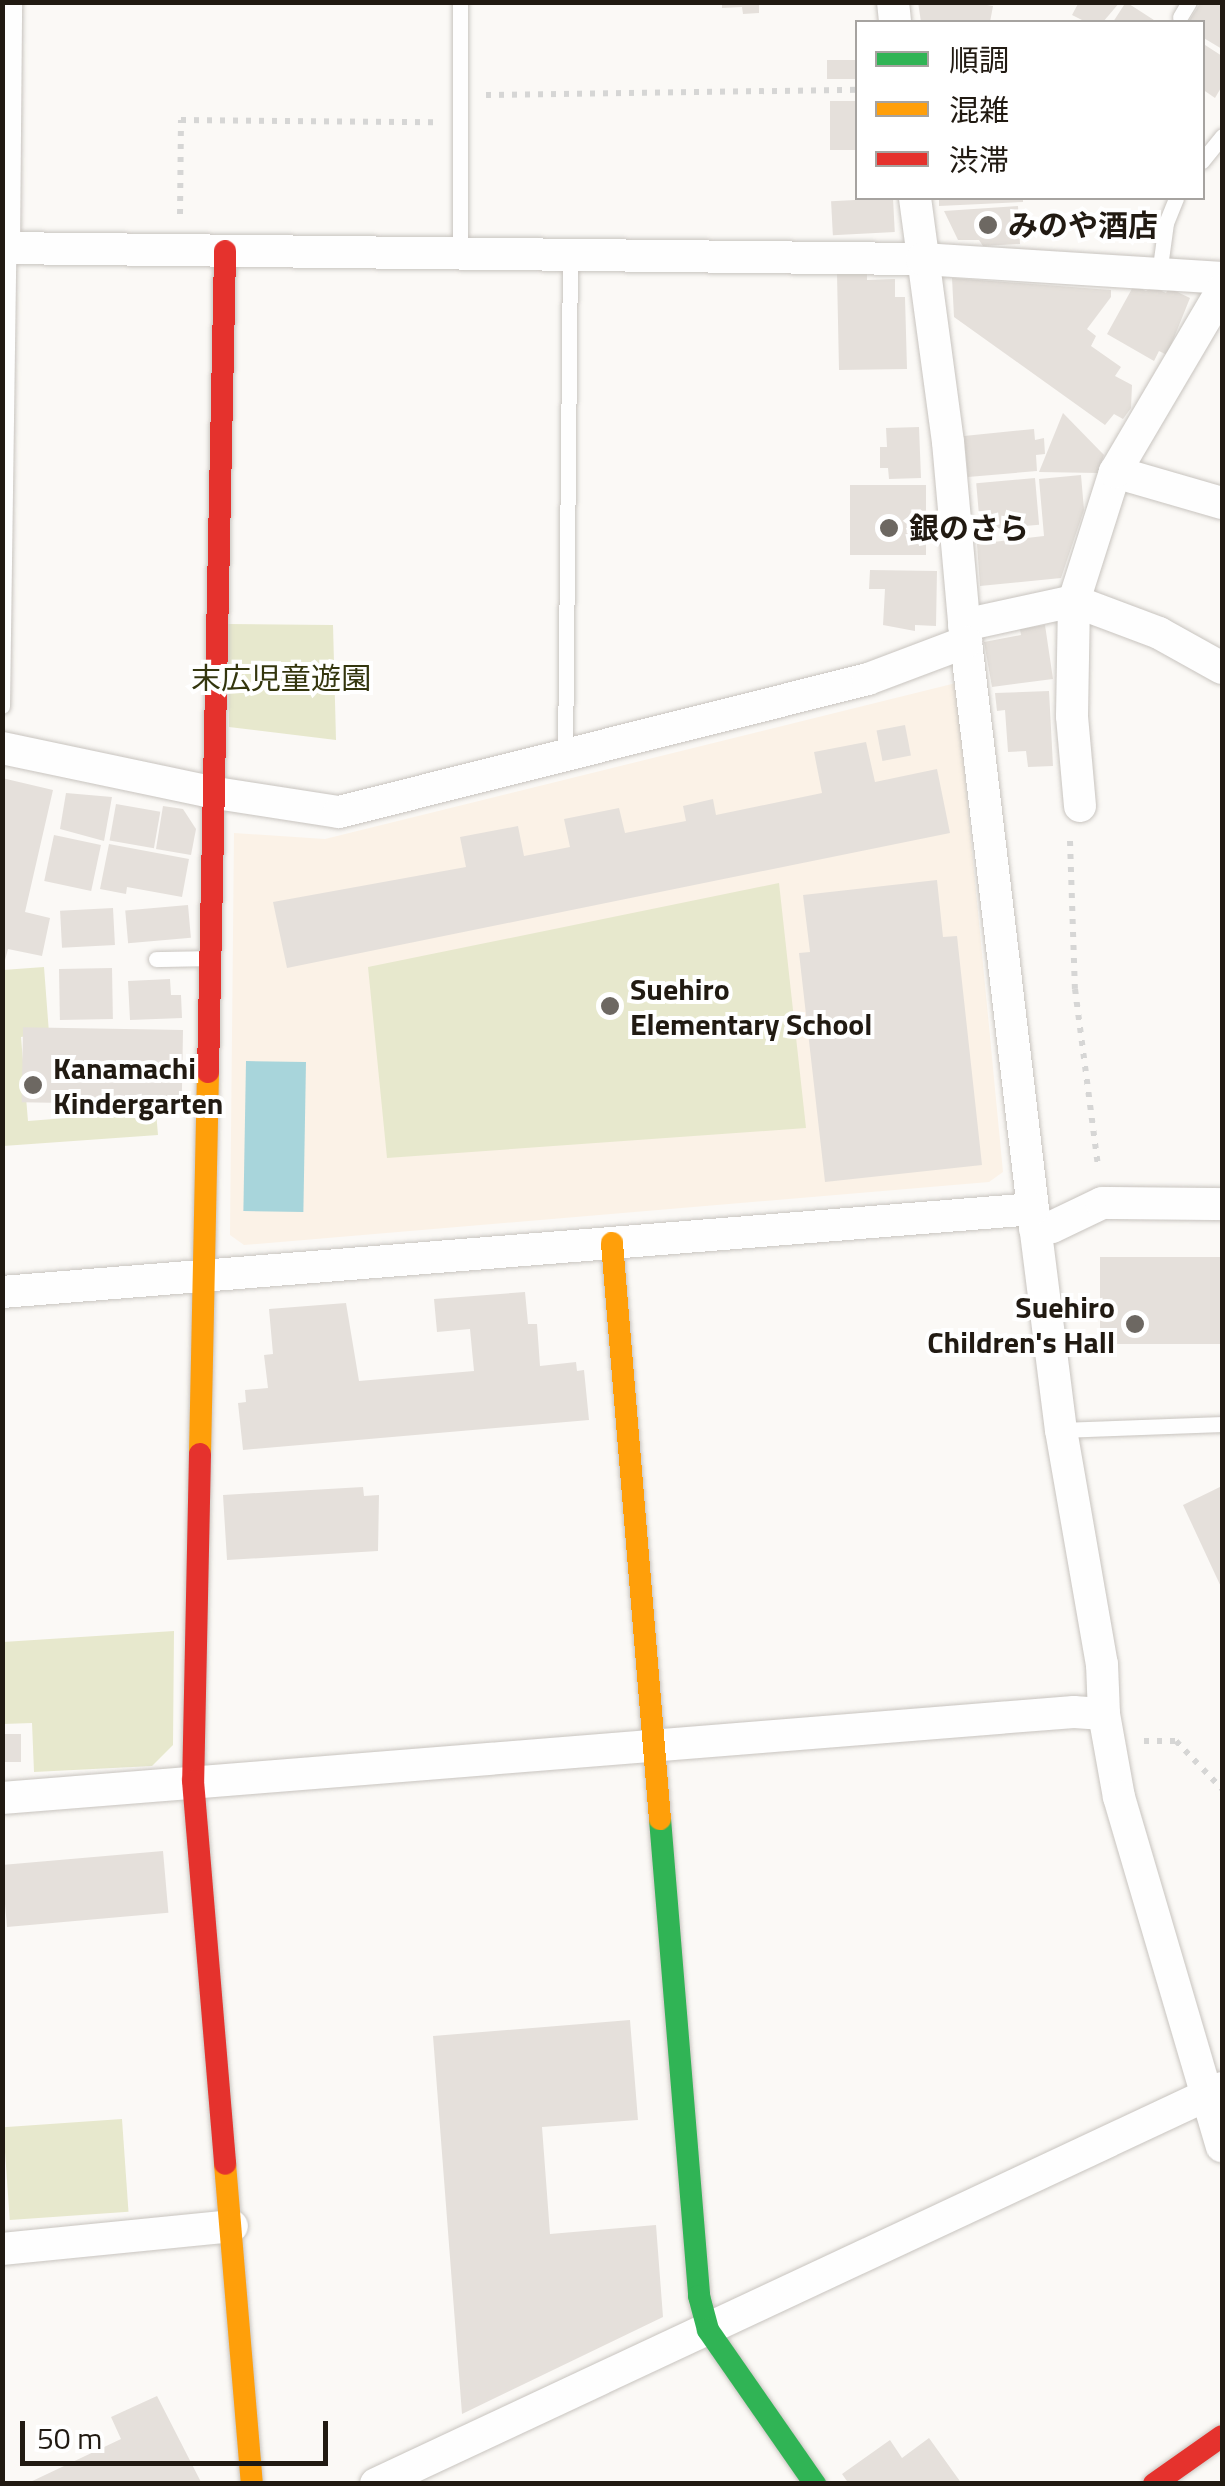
<!DOCTYPE html>
<html>
<head>
<meta charset="utf-8">
<style>
	body { margin:0 }
	#map { position:relative; width:1225px; height:2486px; overflow:hidden; background:#fbf9f6; font-family:"Titillium Web","Noto Sans JP",sans-serif }
	div>[style] { position:absolute }
	[style*='--x'] { left:calc(var(--x)*1px); top:calc(var(--y)*1px); width:calc(var(--w)*1px); rotate:calc(var(--a)*1deg) }
	.built>* { inset:0; background:#fbf2e7 }
	.green>* { inset:0; background:#e7e8cd; transform-origin:0 0 }
	.water>* { inset:0; background:#a8d5db; transform-origin:0 0 }
	.building>* { inset:0; background:#e5e0db; transform-origin:0 0 }
	.path>* { height:6px; margin-top:-3px; transform-origin:0; background:repeating-linear-gradient(90deg,#d6d6d5 0 5px,transparent 0 13px) }
	.roads { filter:drop-shadow(0 0 2px #c8c4bf) drop-shadow(0 0 2px #c8c4bf) }
	.lane>* { height:15px; margin:-7.5px; padding:0 7.5px; transform-origin:7.5px; border-radius:7.5px; background:#fefefe }
	.street>* { height:32px; margin:-16px; padding:0 16px; transform-origin:16px; border-radius:16px; background:#fefefe }
	.fast>* { height:22px; margin:-11px; padding:0 11px; transform-origin:11px; border-radius:11px; background:#30b455 }
	.slow>* { height:22px; margin:-11px; padding:0 11px; transform-origin:11px; border-radius:11px; background:#ff9f0a }
	.jam>* { height:22px; margin:-11px; padding:0 11px; transform-origin:11px; border-radius:11px; background:#e5322d }
	.dots>* { width:28px; height:28px; translate:-50% -50%; box-sizing:border-box; border:5px solid #fff; border-radius:50% }
	span { translate:-50% -50%; white-space:nowrap; text-align:center; line-height:1.15; -webkit-text-stroke:8px #fff; paint-order:stroke }
	.poi-label { font-size:30px; color:#211a12; font-weight:700 }
	.left { translate:0 -50%; text-align:left }
	.right { translate:-100% -50%; text-align:right }
	.park-label { font-size:30px; color:#34360e }
	.frame { position:absolute; inset:0; border:5px solid #211a12; pointer-events:none }
	.legend { position:absolute; left:855px; top:20px; width:350px; height:180px; box-sizing:border-box; background:#fff; border:2px solid #a6a3a0; margin:0; padding:12px 18px; list-style:none; font-size:30px; color:#211a12 }
	.legend li { display:flex; align-items:center; gap:20px; height:50px }
	.legend b { width:50px; border:2px solid #a6a3a0 }
	.scale { position:absolute; left:20px; top:2421px; width:308px; height:45px; box-sizing:border-box; border:5px solid #211a12; border-top:0; padding-left:12px; font-size:30px; line-height:35px; white-space:nowrap; color:#211a12; -webkit-text-stroke:8px #fff; paint-order:stroke }
</style>
</head>
<body>
<div id="map">
	<div class="built">
		<div style="clip-path:polygon(956px 683px,1003px 1172px,989px 1182px,244px 1245px,230px 1235px,234px 833px,325px 839px)"></div>
	</div>
	<div class="green">
		<div style="clip-path:polygon(228px 624px,333px 625px,336px 740px,229px 727px)"></div>
		<div style="clip-path:polygon(779px 883px,806px 1128px,387px 1158px,368px 967px)"></div>
		<div style="clip-path:polygon(44px 967px,49px 1033px,21px 1037px,28px 1121px,156px 1111px,158px 1135px,3px 1146px,3px 970px)"></div>
		<div style="clip-path:polygon(174px 1631px,173px 1745px,152px 1766px,34px 1772px,32px 1723px,3px 1724px,3px 1642px)"></div>
		<div style="left:122px;top:2119px;width:93px;height:119px;rotate:86deg"></div>
	</div>
	<div class="water">
		<div style="left:246px;top:1061px;width:60px;height:150px;rotate:1deg"></div>
	</div>
	<div class="building">
		<div style="clip-path:polygon(722px 2px,759px 2px,759px 13px,743px 14px,742px 7px,722px 8px)"></div>
		<div style="clip-path:polygon(918px 2px,969px 2px,993px 6px,990px 22px,921px 22px)"></div>
		<div style="clip-path:polygon(1079px 2px,1120px 2px,1103px 22px,1086px 22px,1072px 15px)"></div>
		<div style="clip-path:polygon(1126px 2px,1157px 22px,1113px 22px)"></div>
		<div style="clip-path:polygon(1201px 2px,1222px 2px,1222px 49px,1202px 37px,1202px 22px,1188px 22px)"></div>
		<div style="clip-path:polygon(1202px 43px,1222px 56px,1222px 86px,1215px 98px,1202px 89px)"></div>
		<div style="left:858px;top:60px;width:19px;height:31px;rotate:90deg"></div>
		<div style="left:858px;top:101px;width:49px;height:28px;rotate:90deg"></div>
		<div style="left:893px;top:198px;width:34px;height:62px;rotate:87deg"></div>
		<div style="clip-path:polygon(939px 198px,1023px 198px,1023px 202px,939px 206px)"></div>
		<div style="clip-path:polygon(1018px 206px,1020px 244px,983px 246px,979px 240px,958px 240px,944px 211px)"></div>
		<div style="clip-path:polygon(867px 273px,867px 280px,895px 279px,895px 297px,905px 297px,907px 369px,839px 370px,837px 274px)"></div>
		<div style="clip-path:polygon(952px 278px,1111px 290px,1111px 297px,1087px 329px,1096px 336px,1091px 346px,1121px 367px,1115px 376px,1132px 385px,1131px 408px,1123px 419px,1114px 414px,1105px 425px,954px 317px)"></div>
		<div style="clip-path:polygon(1134px 285px,1146px 291px,1153px 287px,1166px 293px,1169px 288px,1190px 298px,1167px 355px,1159px 351px,1154px 361px,1107px 334px)"></div>
		<div style="clip-path:polygon(1063px 413px,1104px 455px,1098px 473px,1039px 472px)"></div>
		<div style="clip-path:polygon(919px 427px,921px 478px,889px 479px,888px 468px,880px 468px,880px 447px,887px 447px,886px 428px)"></div>
		<div style="clip-path:polygon(1034px 429px,1035px 440px,1044px 438px,1045px 454px,1036px 455px,1037px 471px,968px 477px,964px 436px)"></div>
		<div style="clip-path:polygon(1081px 475px,1084px 510px,1061px 578px,980px 586px,977px 544px,1044px 536px,1039px 479px)"></div>
		<div style="left:1035px;top:478px;width:47px;height:59px;rotate:85deg"></div>
		<div style="left:850px;top:485px;width:76px;height:70px"></div>
		<div style="clip-path:polygon(870px 570px,937px 571px,936px 626px,915px 625px,915px 631px,883px 625px,885px 589px,869px 589px)"></div>
		<div style="clip-path:polygon(1045px 625px,1053px 679px,992px 687px,984px 642px,1021px 635px,1020px 629px)"></div>
		<div style="clip-path:polygon(1049px 691px,1053px 766px,1028px 767px,1026px 751px,1008px 752px,1005px 710px,997px 711px,995px 693px)"></div>
		<div style="left:905px;top:725px;width:31px;height:29px;rotate:79deg"></div>
		<div style="clip-path:polygon(866px 742px,875px 782px,937px 769px,950px 833px,287px 968px,273px 902px,466px 867px,460px 837px,518px 826px,524px 856px,570px 847px,564px 819px,619px 808px,625px 833px,686px 821px,683px 806px,713px 799px,716px 815px,822px 793px,814px 752px)"></div>
		<div style="clip-path:polygon(2px 778px,53px 790px,25px 912px,50px 918px,42px 956px,8px 949px,4px 964px)"></div>
		<div style="clip-path:polygon(66px 793px,112px 797px,104px 841px,60px 829px)"></div>
		<div style="left:116px;top:804px;width:45px;height:37px;rotate:10deg"></div>
		<div style="clip-path:polygon(163px 806px,183px 809px,196px 829px,191px 855px,156px 849px)"></div>
		<div style="left:54px;top:835px;width:48px;height:47px;rotate:12deg"></div>
		<div style="clip-path:polygon(109px 844px,189px 859px,182px 897px,127px 887px,126px 894px,100px 889px)"></div>
		<div style="clip-path:polygon(937px 880px,943px 937px,957px 936px,982px 1165px,825px 1182px,799px 953px,810px 952px,803px 895px)"></div>
		<div style="left:188px;top:905px;width:33px;height:63px;rotate:85deg"></div>
		<div style="left:113px;top:908px;width:37px;height:53px;rotate:87deg"></div>
		<div style="left:112px;top:968px;width:51px;height:53px;rotate:89deg"></div>
		<div style="clip-path:polygon(170px 979px,171px 995px,181px 995px,182px 1018px,130px 1020px,128px 981px)"></div>
		<div style="left:183px;top:1030px;width:75px;height:160px;rotate:91deg"></div>
		<div style="left:1222px;top:1257px;width:87px;height:122px;rotate:90deg"></div>
		<div style="clip-path:polygon(525px 1292px,528px 1324px,537px 1324px,540px 1366px,576px 1362px,577px 1371px,584px 1370px,589px 1420px,243px 1450px,238px 1403px,246px 1402px,245px 1390px,268px 1388px,264px 1355px,273px 1354px,269px 1309px,346px 1303px,359px 1381px,474px 1371px,470px 1329px,437px 1332px,434px 1299px)"></div>
		<div style="clip-path:polygon(1222px 1486px,1222px 1589px,1183px 1505px)"></div>
		<div style="clip-path:polygon(363px 1487px,364px 1496px,379px 1495px,378px 1551px,227px 1560px,223px 1495px)"></div>
		<div style="left:2px;top:1734px;width:19px;height:28px"></div>
		<div style="left:163px;top:1851px;width:62px;height:162px;rotate:85deg"></div>
		<div style="clip-path:polygon(630px 2020px,638px 2120px,542px 2127px,550px 2234px,656px 2225px,663px 2317px,462px 2414px,433px 2036px)"></div>
		<div style="clip-path:polygon(157px 2396px,202px 2484px,26px 2484px,121px 2439px,111px 2417px)"></div>
		<div style="clip-path:polygon(929px 2438px,962px 2484px,849px 2484px,842px 2474px,890px 2440px,902px 2458px)"></div>
	</div>
	<div class="path">
		<div style="--x:486;--y:95;--w:372;--a:-0.8"></div>
		<div style="--x:180;--y:214;--w:94;--a:-89.4"></div>
		<div style="--x:181;--y:120;--w:253;--a:0.5"></div>
		<div style="--x:1070;--y:841;--w:148;--a:88.1"></div>
		<div style="--x:1075;--y:989;--w:179;--a:82.6"></div>
		<div style="--x:1144;--y:1741;--w:32;--a:0"></div>
		<div style="--x:1176;--y:1741;--w:66;--a:46.2"></div>
	</div>
	<div class="roads">
		<div class="lane">
			<div style="--x:1180;--y:17;--w:17;--a:-59"></div>
			<div style="--x:1202;--y:161;--w:32;--a:-51"></div>
			<div style="--x:460;--y:252;--w:250;--a:-90"></div>
			<div style="--x:1159;--y:274;--w:51;--a:-82.2"></div>
			<div style="--x:1166;--y:223;--w:27;--a:-68"></div>
			<div style="--x:2;--y:706;--w:458;--a:-89.2"></div>
			<div style="--x:565;--y:757;--w:505;--a:-89.43"></div>
			<div style="--x:156;--y:959;--w:51;--a:-1.1"></div>
			<div style="--x:1061;--y:1430;--w:161;--a:-2.1"></div>
		</div>
		<div class="street">
			<div style="--x:893;--y:2;--w:20;--a:84"></div>
			<div style="--x:915;--y:198;--w:246;--a:82.3"></div>
			<div style="--x:948;--y:442;--w:201;--a:84.9"></div>
			<div style="--x:966;--y:642;--w:571;--a:83.26"></div>
			<div style="--x:1033;--y:1209;--w:223;--a:82.8"></div>
			<div style="--x:1061;--y:1430;--w:238;--a:80.1"></div>
			<div style="--x:1102;--y:1664;--w:50;--a:87.7"></div>
			<div style="--x:1104;--y:1714;--w:84;--a:79.8"></div>
			<div style="--x:1119;--y:1797;--w:364;--a:73.6"></div>
			<div style="--x:2;--y:248;--w:920;--a:0.69"></div>
			<div style="--x:922;--y:259;--w:301;--a:3.6"></div>
			<div style="--x:4;--y:248;--w:246;--a:-89.5"></div>
			<div style="--x:1115;--y:472;--w:111;--a:16.2"></div>
			<div style="--x:964;--y:625;--w:113;--a:-12.3"></div>
			<div style="--x:1074;--y:601;--w:91;--a:20.6"></div>
			<div style="--x:1159;--y:633;--w:72;--a:29.1"></div>
			<div style="--x:2;--y:748;--w:219;--a:11.9"></div>
			<div style="--x:216;--y:793;--w:124;--a:8.8"></div>
			<div style="--x:339;--y:812;--w:545;--a:-14.11"></div>
			<div style="--x:868;--y:679;--w:105;--a:-20.7"></div>
			<div style="--x:1080;--y:806;--w:90;--a:-95.1"></div>
			<div style="--x:1072;--y:716;--w:115;--a:-89"></div>
			<div style="--x:1074;--y:601;--w:135;--a:-72.4"></div>
			<div style="--x:1115;--y:472;--w:211;--a:-59.5"></div>
			<div style="--x:1035;--y:1229;--w:17;--a:-7"></div>
			<div style="--x:1052;--y:1227;--w:55;--a:-25.6"></div>
			<div style="--x:1102;--y:1203;--w:120;--a:0.5"></div>
			<div style="--x:2;--y:1292;--w:1034;--a:-4.6"></div>
			<div style="--x:2;--y:1798;--w:1075;--a:-4.59"></div>
			<div style="--x:1074;--y:1712;--w:30;--a:4"></div>
			<div style="--x:2;--y:2249;--w:231;--a:-5.7"></div>
			<div style="--x:376;--y:2484;--w:934;--a:-25.08"></div>
		</div>
		<div class="fast">
			<div style="--x:660;--y:1819;--w:479;--a:85.3"></div>
			<div style="--x:699;--y:2296;--w:35;--a:75"></div>
			<div style="--x:708;--y:2330;--w:188;--a:55.2"></div>
		</div>
		<div class="slow">
			<div style="--x:612;--y:1243;--w:578;--a:85.24"></div>
			<div style="--x:200;--y:1454;--w:382;--a:-88.8"></div>
			<div style="--x:225;--y:2164;--w:321;--a:85.2"></div>
		</div>
		<div class="jam">
			<div style="--x:208;--y:1072;--w:821;--a:-88.81"></div>
			<div style="--x:200;--y:1454;--w:327;--a:91.2"></div>
			<div style="--x:193;--y:1781;--w:384;--a:85.2"></div>
			<div style="--x:1154;--y:2484;--w:83;--a:-35.2"></div>
		</div>
	</div>
	<div class="dots">
		<div style="left:988px;top:225px;background:#6d6862"></div>
		<div style="left:889px;top:528px;background:#6d6862"></div>
		<div style="left:610px;top:1006px;background:#6d6862"></div>
		<div style="left:33px;top:1085px;background:#6d6862"></div>
		<div style="left:1135px;top:1324px;background:#6d6862"></div>
	</div>
	<div class="poi-label">
		<span class="left" style="left:1008px;top:225px">みのや酒店</span>
		<span class="left" style="left:909px;top:528px">銀のさら</span>
		<span class="left" style="left:630px;top:1006px">Suehiro<br>Elementary School</span>
		<span class="left" style="left:53px;top:1085px">Kanamachi<br>Kindergarten</span>
		<span class="right" style="left:1115px;top:1324px">Suehiro<br>Children's Hall</span>
	</div>
	<div class="park-label">
		<span style="left:281px;top:678px">末広児童遊園</span>
	</div>
	<div class="frame"></div>
	<ul class="legend">
	<li><b style="height:12px;background:#30b455"></b>順調</li>
	<li><b style="height:12px;background:#ff9f0a"></b>混雑</li>
	<li><b style="height:12px;background:#e5322d"></b>渋滞</li>
	</ul>
	<div class="scale">50 m</div>
</div>
</body>
</html>
